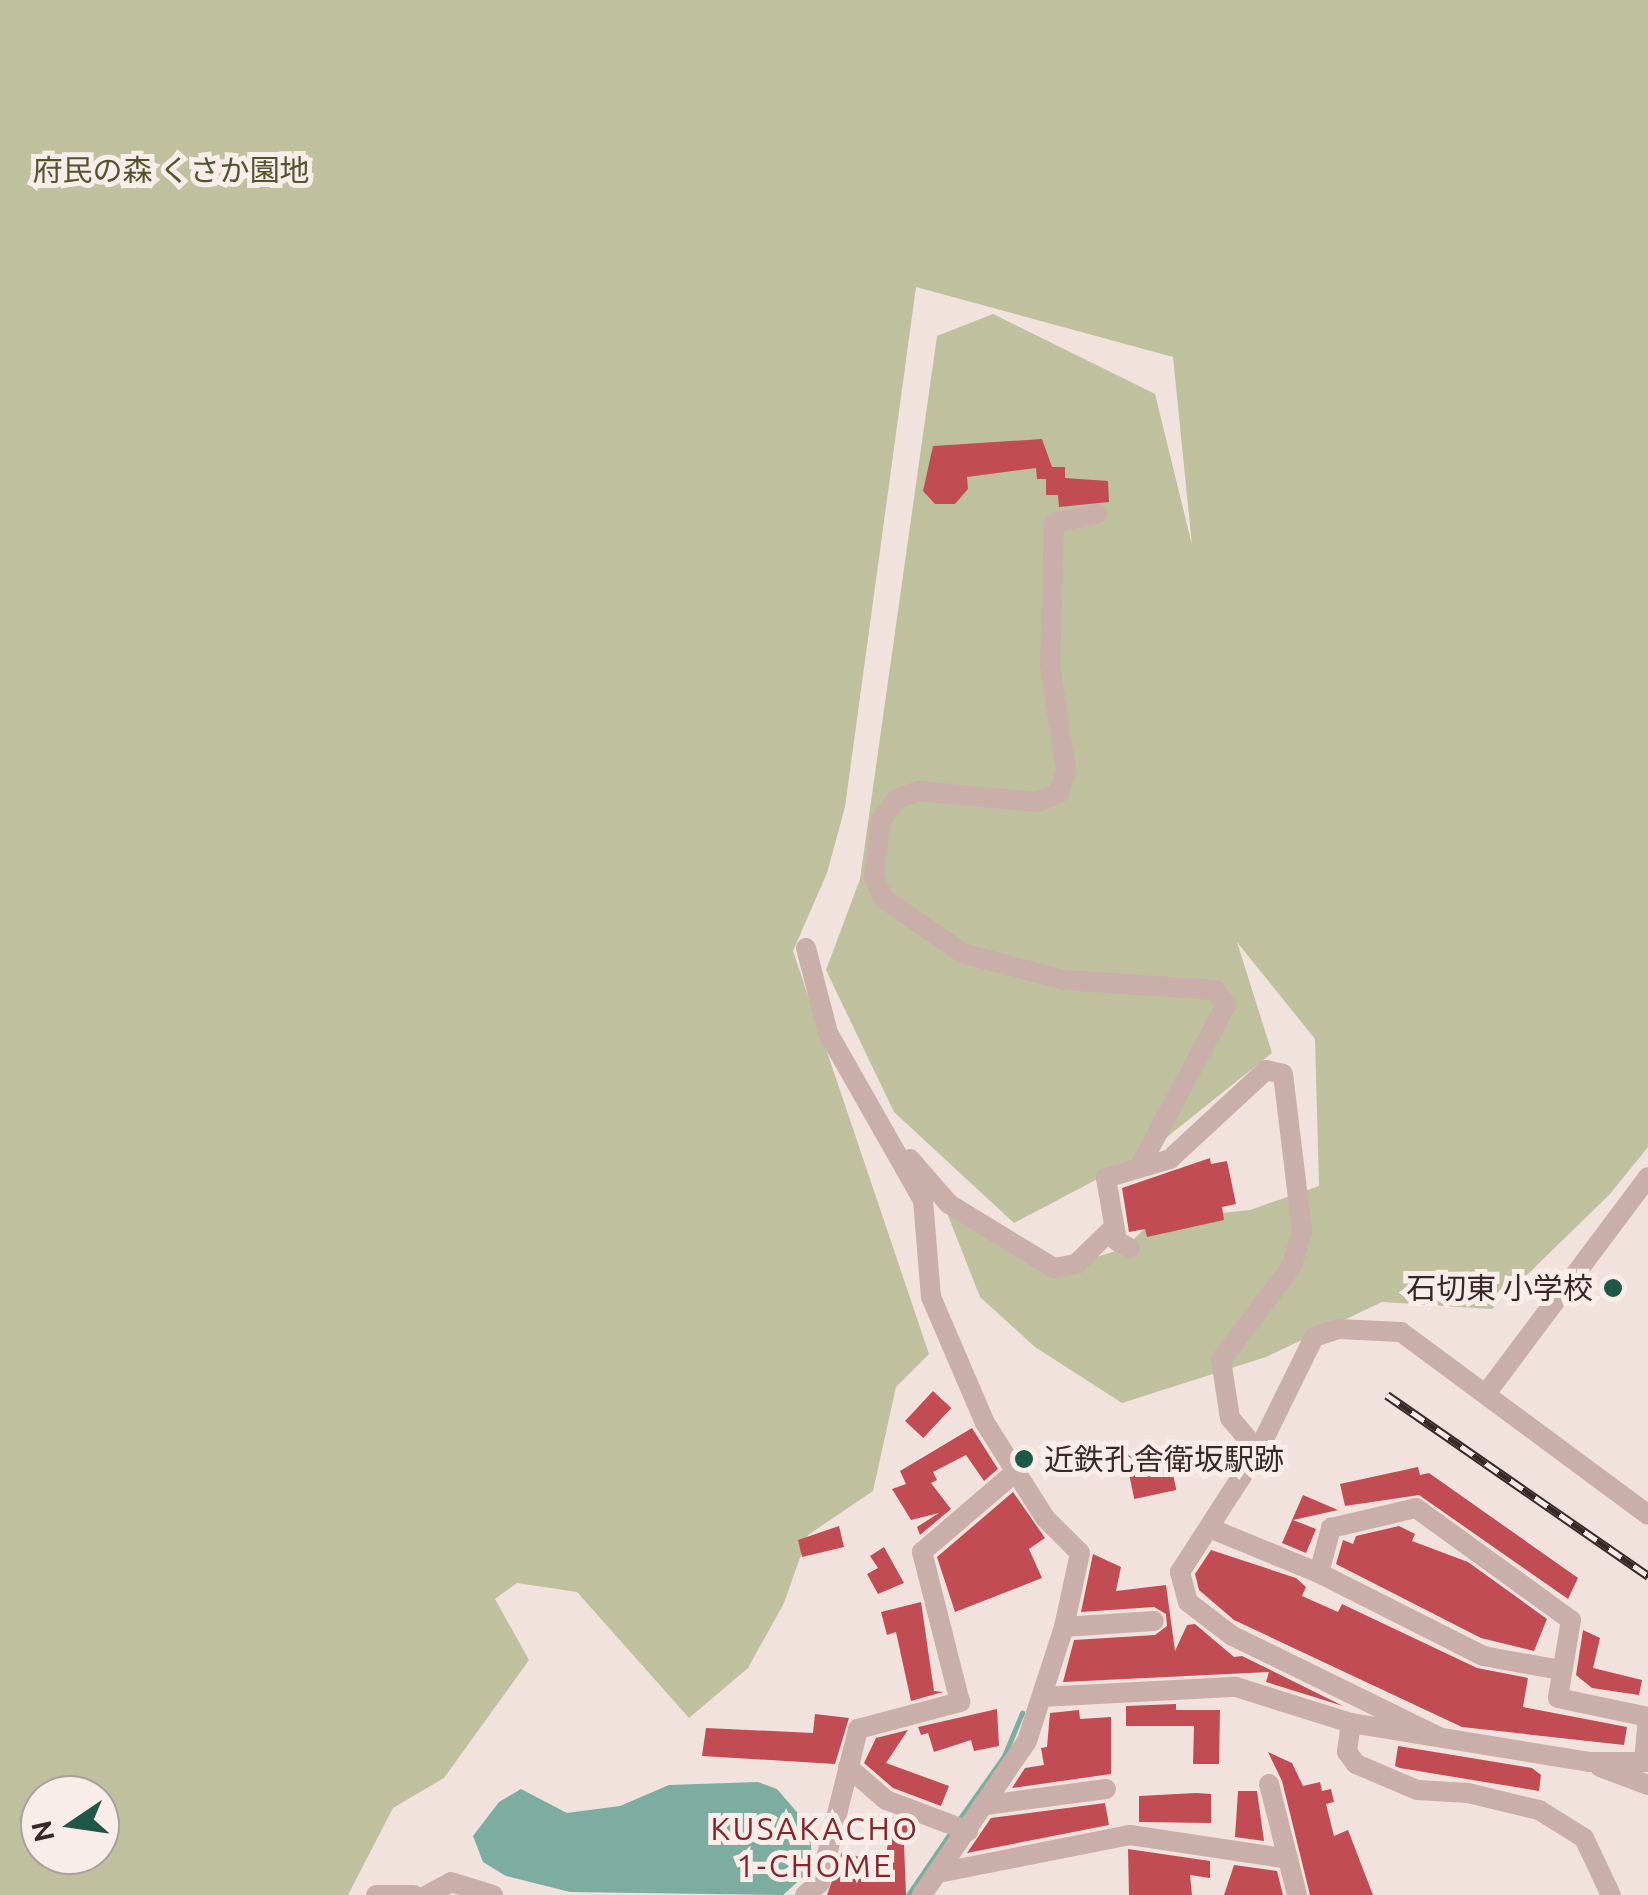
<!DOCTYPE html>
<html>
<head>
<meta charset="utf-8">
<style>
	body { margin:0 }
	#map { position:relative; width:1648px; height:1895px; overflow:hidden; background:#f1e2dd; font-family:Ubuntu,"Noto Sans JP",sans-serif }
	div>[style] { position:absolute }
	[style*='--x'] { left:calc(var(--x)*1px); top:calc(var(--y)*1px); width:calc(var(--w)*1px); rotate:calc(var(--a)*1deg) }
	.green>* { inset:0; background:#bfc09e }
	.water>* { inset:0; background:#7dada1 }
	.stream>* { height:5px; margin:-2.5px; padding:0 2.5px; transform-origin:2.5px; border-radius:2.5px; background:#7dada1 }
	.building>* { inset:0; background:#c14c53; transform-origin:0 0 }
	.minor>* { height:20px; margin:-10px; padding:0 10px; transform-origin:10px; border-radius:10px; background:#c9aea9 }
	.rail>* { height:9px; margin-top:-4.5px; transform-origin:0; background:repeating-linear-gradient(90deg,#f9edea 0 15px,#372929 0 30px); box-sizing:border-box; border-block:2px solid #372929 }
	.dots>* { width:28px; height:28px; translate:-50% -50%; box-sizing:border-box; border:5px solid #f9edea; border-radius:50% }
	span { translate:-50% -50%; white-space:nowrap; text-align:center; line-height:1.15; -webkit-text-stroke:10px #f9edea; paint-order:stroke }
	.park-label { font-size:30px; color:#52542e }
	.poi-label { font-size:30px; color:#372929 }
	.right { translate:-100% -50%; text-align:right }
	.left { translate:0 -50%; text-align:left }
	.neighbourhood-label { font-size:32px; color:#83252c; letter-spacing:2.5px }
	.north { position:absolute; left:20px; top:1775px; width:100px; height:100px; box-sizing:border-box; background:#f9edea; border:2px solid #ab9f9d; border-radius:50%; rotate:257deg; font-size:28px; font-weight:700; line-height:40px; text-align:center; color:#372929 }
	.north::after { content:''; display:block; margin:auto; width:35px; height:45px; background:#205749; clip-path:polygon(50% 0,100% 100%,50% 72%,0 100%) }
</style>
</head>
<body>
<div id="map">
	<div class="green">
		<div style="clip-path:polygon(evenodd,0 0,1648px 0,1648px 1147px,1610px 1194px,1492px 1309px,1382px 1302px,1266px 1357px,1122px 1403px,1035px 1347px,980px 1297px,947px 1213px,1071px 1265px,1125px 1248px,1153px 1220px,1250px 1210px,1319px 1186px,1315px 1039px,1237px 942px,1272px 1053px,1147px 1153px,1014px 1223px,894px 1112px,826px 970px,860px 879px,937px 336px,993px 314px,1155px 394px,1192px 545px,1173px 357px,916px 287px,845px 807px,827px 873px,793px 951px,929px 1354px,896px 1387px,873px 1491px,808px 1535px,784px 1603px,748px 1668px,689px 1718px,577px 1592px,517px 1583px,495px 1599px,529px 1660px,444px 1778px,393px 1808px,348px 1895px,0 1895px,0 0,40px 1795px,100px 1795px,100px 1855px,40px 1855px,40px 1795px)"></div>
	</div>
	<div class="water">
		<div style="clip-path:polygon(758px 1782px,777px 1789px,808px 1825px,814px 1867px,783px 1895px,570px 1892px,506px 1876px,483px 1862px,473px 1836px,499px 1802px,521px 1789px,567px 1813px,620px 1806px,669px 1785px)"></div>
	</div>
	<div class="stream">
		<div style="--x:958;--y:1821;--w:80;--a:-54.7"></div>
		<div style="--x:1004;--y:1756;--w:47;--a:-67.3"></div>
		<div style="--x:908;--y:1895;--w:76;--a:-55.7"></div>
	</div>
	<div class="building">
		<div style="clip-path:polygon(1042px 439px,1052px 467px,1065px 467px,1065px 478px,1108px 481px,1109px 502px,1059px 507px,1058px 495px,1046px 495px,1046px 479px,1037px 479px,1036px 468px,967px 477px,968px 489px,955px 504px,935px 504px,923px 491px,933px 446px)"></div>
		<div style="clip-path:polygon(1210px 1158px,1211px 1164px,1227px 1161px,1236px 1204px,1222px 1207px,1224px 1220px,1147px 1237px,1145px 1229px,1129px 1232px,1122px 1188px)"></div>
		<div style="left:933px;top:1391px;width:25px;height:41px;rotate:43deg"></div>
		<div style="clip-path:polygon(972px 1428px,998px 1469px,984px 1481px,966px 1455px,933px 1472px,937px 1480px,931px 1483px,951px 1509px,920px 1535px,917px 1527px,939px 1513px,911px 1520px,892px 1489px,906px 1484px,900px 1471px)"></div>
		<div style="left:1167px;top:1446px;width:45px;height:43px;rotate:78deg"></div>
		<div style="clip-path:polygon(1418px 1467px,1420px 1475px,1429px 1473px,1578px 1578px,1568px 1599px,1419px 1495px,1345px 1506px,1340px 1484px)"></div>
		<div style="clip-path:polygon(1013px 1492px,1045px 1538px,1029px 1549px,1042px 1578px,955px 1612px,937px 1557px)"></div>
		<div style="clip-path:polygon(1303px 1495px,1338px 1510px,1293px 1520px,1316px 1529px,1306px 1553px,1282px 1543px)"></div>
		<div style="clip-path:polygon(839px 1526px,844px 1547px,802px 1557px,798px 1540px)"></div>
		<div style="clip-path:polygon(1399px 1526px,1415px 1534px,1412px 1541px,1468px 1562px,1547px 1619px,1534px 1651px,1481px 1638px,1336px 1564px,1343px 1540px,1353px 1544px,1356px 1536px)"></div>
		<div style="clip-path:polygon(884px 1547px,904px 1583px,878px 1594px,867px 1574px,878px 1568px,870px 1556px)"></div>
		<div style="clip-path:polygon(1211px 1550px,1296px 1578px,1306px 1587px,1302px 1596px,1338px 1612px,1342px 1604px,1477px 1668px,1528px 1678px,1523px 1707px,1627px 1727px,1624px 1745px,1462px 1727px,1234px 1620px,1199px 1590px,1195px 1574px)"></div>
		<div style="clip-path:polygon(1093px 1554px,1121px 1567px,1116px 1591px,1166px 1585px,1175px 1651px,1187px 1625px,1195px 1624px,1234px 1657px,1242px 1656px,1343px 1706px,1266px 1682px,1269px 1672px,1063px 1682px,1074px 1640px,1155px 1635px,1167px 1626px,1166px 1614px,1154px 1607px,1081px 1612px)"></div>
		<div style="clip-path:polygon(921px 1602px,934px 1691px,943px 1692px,911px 1701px,896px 1632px,887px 1635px,881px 1612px)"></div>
		<div style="clip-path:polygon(1583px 1630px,1600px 1638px,1593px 1668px,1642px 1680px,1639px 1695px,1592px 1688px,1576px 1675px)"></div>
		<div style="clip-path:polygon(1176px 1704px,1176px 1710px,1220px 1710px,1219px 1764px,1193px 1764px,1194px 1726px,1126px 1726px,1126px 1706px)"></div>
		<div style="clip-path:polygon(997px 1709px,999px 1746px,974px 1751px,971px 1740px,934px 1752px,928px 1733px,921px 1735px,918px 1727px)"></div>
		<div style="clip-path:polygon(1079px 1710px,1080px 1719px,1111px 1717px,1111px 1774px,1012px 1788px,1025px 1768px,1044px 1765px,1041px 1748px,1047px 1747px,1050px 1713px)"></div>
		<div style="clip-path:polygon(815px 1714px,849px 1718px,835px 1764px,702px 1756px,706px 1728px,813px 1733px)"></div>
		<div style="clip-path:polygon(908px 1730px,886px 1763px,949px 1786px,941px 1806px,893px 1788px,864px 1763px,876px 1738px)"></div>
		<div style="clip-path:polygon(1398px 1746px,1532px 1768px,1541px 1775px,1539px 1791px,1400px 1768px,1395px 1766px)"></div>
		<div style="clip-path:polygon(1268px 1752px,1292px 1763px,1303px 1786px,1320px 1782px,1322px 1791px,1331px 1789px,1334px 1802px,1326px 1804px,1334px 1836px,1348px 1830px,1373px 1895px,1310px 1895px,1282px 1781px)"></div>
		<div style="clip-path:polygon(1238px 1791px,1257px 1791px,1264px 1841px,1235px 1837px)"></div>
		<div style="clip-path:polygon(1196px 1793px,1211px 1794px,1211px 1823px,1139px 1822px,1139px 1796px)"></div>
		<div style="clip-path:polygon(1105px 1803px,1109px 1825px,967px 1853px,991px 1818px)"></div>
		<div style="clip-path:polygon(893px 1817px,912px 1825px,904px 1843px,906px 1895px,827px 1895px,842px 1852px,870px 1860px,886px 1854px)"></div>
		<div style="clip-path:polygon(1128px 1849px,1210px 1861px,1210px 1878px,1190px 1875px,1192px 1895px,1129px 1895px)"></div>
		<div style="clip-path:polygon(1234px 1865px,1277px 1871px,1283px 1895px,1224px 1895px)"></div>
	</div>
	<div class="minor">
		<div style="--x:1097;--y:514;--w:44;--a:168.2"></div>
		<div style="--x:1054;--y:523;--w:142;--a:91.6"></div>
		<div style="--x:1050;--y:665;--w:107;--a:81.4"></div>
		<div style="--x:1066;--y:771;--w:23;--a:108"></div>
		<div style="--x:1059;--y:793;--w:24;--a:158"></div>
		<div style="--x:1037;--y:802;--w:119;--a:-174.7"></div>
		<div style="--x:919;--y:791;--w:23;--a:160"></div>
		<div style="--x:897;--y:799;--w:26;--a:127"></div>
		<div style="--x:881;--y:820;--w:57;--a:97"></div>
		<div style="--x:874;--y:877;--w:23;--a:67"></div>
		<div style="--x:883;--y:898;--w:96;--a:34.8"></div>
		<div style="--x:962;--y:953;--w:106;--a:14.8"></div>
		<div style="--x:1064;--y:980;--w:151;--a:3.8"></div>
		<div style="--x:1215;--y:990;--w:19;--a:54"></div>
		<div style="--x:1226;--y:1005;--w:180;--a:118.1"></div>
		<div style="--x:806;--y:948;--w:88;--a:75.5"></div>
		<div style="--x:828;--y:1033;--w:192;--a:60.4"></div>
		<div style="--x:923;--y:1200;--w:97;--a:85.3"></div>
		<div style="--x:931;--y:1297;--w:137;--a:66.8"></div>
		<div style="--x:985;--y:1423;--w:112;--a:57.7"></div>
		<div style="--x:1045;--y:1518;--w:49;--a:45"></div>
		<div style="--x:1080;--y:1553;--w:76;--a:102.2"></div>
		<div style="--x:1064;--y:1627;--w:120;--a:108"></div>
		<div style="--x:1027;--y:1741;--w:186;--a:124.3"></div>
		<div style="--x:910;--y:1159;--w:60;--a:49.1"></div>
		<div style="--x:949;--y:1204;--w:123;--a:31.4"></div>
		<div style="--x:1054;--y:1268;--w:22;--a:-10"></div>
		<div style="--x:1076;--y:1264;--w:53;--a:-44.2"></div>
		<div style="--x:1130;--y:1248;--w:15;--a:-152"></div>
		<div style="--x:1117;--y:1241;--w:64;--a:-99.9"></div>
		<div style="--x:1106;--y:1178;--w:67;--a:-16.5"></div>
		<div style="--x:1170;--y:1159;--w:131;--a:-42.8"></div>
		<div style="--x:1266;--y:1070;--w:17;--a:13"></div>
		<div style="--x:1283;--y:1074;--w:158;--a:83.1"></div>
		<div style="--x:1302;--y:1231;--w:36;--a:106"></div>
		<div style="--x:1292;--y:1266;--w:118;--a:127.1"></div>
		<div style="--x:1221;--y:1360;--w:59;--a:81.2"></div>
		<div style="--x:1230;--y:1418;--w:43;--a:49.7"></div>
		<div style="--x:1488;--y:1391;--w:267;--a:-53.2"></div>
		<div style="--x:1212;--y:1529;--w:116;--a:22.4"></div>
		<div style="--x:1319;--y:1573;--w:184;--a:26.8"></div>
		<div style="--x:1483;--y:1656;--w:78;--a:10.3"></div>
		<div style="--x:1319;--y:1573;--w:47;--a:-75.1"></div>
		<div style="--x:1331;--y:1528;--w:87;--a:-13.2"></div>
		<div style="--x:1416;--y:1508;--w:191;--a:35.9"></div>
		<div style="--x:1571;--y:1620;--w:79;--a:99.5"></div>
		<div style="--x:1558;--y:1698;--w:92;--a:11.9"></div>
		<div style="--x:1064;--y:1627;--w:90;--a:-3.8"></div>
		<div style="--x:1042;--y:1697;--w:194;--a:-3"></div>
		<div style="--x:1236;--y:1687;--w:121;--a:17.4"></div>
		<div style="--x:1351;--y:1723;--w:241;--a:9.3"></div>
		<div style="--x:1589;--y:1762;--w:59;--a:0"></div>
		<div style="--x:1351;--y:1723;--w:29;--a:98"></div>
		<div style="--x:1347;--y:1752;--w:15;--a:53"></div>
		<div style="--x:1356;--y:1764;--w:66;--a:23.1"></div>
		<div style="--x:1417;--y:1790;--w:51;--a:3.4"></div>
		<div style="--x:1468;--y:1793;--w:73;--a:13.5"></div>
		<div style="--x:1539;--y:1810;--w:53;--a:31.9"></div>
		<div style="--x:1584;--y:1838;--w:63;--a:64.7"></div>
		<div style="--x:1437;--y:1736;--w:229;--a:-153.9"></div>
		<div style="--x:1231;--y:1635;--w:54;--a:-142.5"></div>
		<div style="--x:1188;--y:1602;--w:31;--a:-105"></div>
		<div style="--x:1180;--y:1572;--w:144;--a:-57.2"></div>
		<div style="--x:1258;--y:1451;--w:127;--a:-63.8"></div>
		<div style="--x:1314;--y:1337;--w:26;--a:-18"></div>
		<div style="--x:1339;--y:1329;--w:62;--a:2.8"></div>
		<div style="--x:1401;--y:1332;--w:307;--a:36.5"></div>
		<div style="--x:1644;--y:1761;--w:43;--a:-84.7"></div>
		<div style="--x:848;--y:1767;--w:50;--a:41"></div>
		<div style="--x:886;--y:1800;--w:88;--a:20.7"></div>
		<div style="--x:1600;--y:1767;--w:51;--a:20.6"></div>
		<div style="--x:1269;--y:1784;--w:114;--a:75.8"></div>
		<div style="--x:986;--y:1805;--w:121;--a:-7.6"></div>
		<div style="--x:938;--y:1873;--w:196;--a:-11.2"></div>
		<div style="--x:1130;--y:1835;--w:160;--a:8.6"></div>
		<div style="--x:376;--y:1895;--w:38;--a:0"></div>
		<div style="--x:427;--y:1895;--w:27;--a:-28"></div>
		<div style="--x:451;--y:1882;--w:44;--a:17.2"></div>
		<div style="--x:805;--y:1895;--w:19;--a:-39"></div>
		<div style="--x:820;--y:1883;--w:159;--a:-76.1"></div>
		<div style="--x:858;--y:1729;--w:106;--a:-14.8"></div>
		<div style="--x:960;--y:1702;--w:155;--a:-104.2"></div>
		<div style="--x:922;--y:1552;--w:120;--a:-40.6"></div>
	</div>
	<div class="rail">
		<div style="--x:1387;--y:1395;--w:318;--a:34.7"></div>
	</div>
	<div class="dots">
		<div style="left:1613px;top:1288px;background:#205749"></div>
		<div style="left:1024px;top:1459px;background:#205749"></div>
	</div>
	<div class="park-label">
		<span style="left:171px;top:170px">府民の森 くさか園地</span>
	</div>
	<div class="poi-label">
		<span class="right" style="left:1593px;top:1288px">石切東 小学校</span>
		<span class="left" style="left:1044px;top:1459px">近鉄孔舎衛坂駅跡</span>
	</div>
	<div class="neighbourhood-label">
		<span style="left:815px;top:1847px">KUSAKACHO<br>1-CHOME</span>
	</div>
	<div class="north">N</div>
</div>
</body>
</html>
